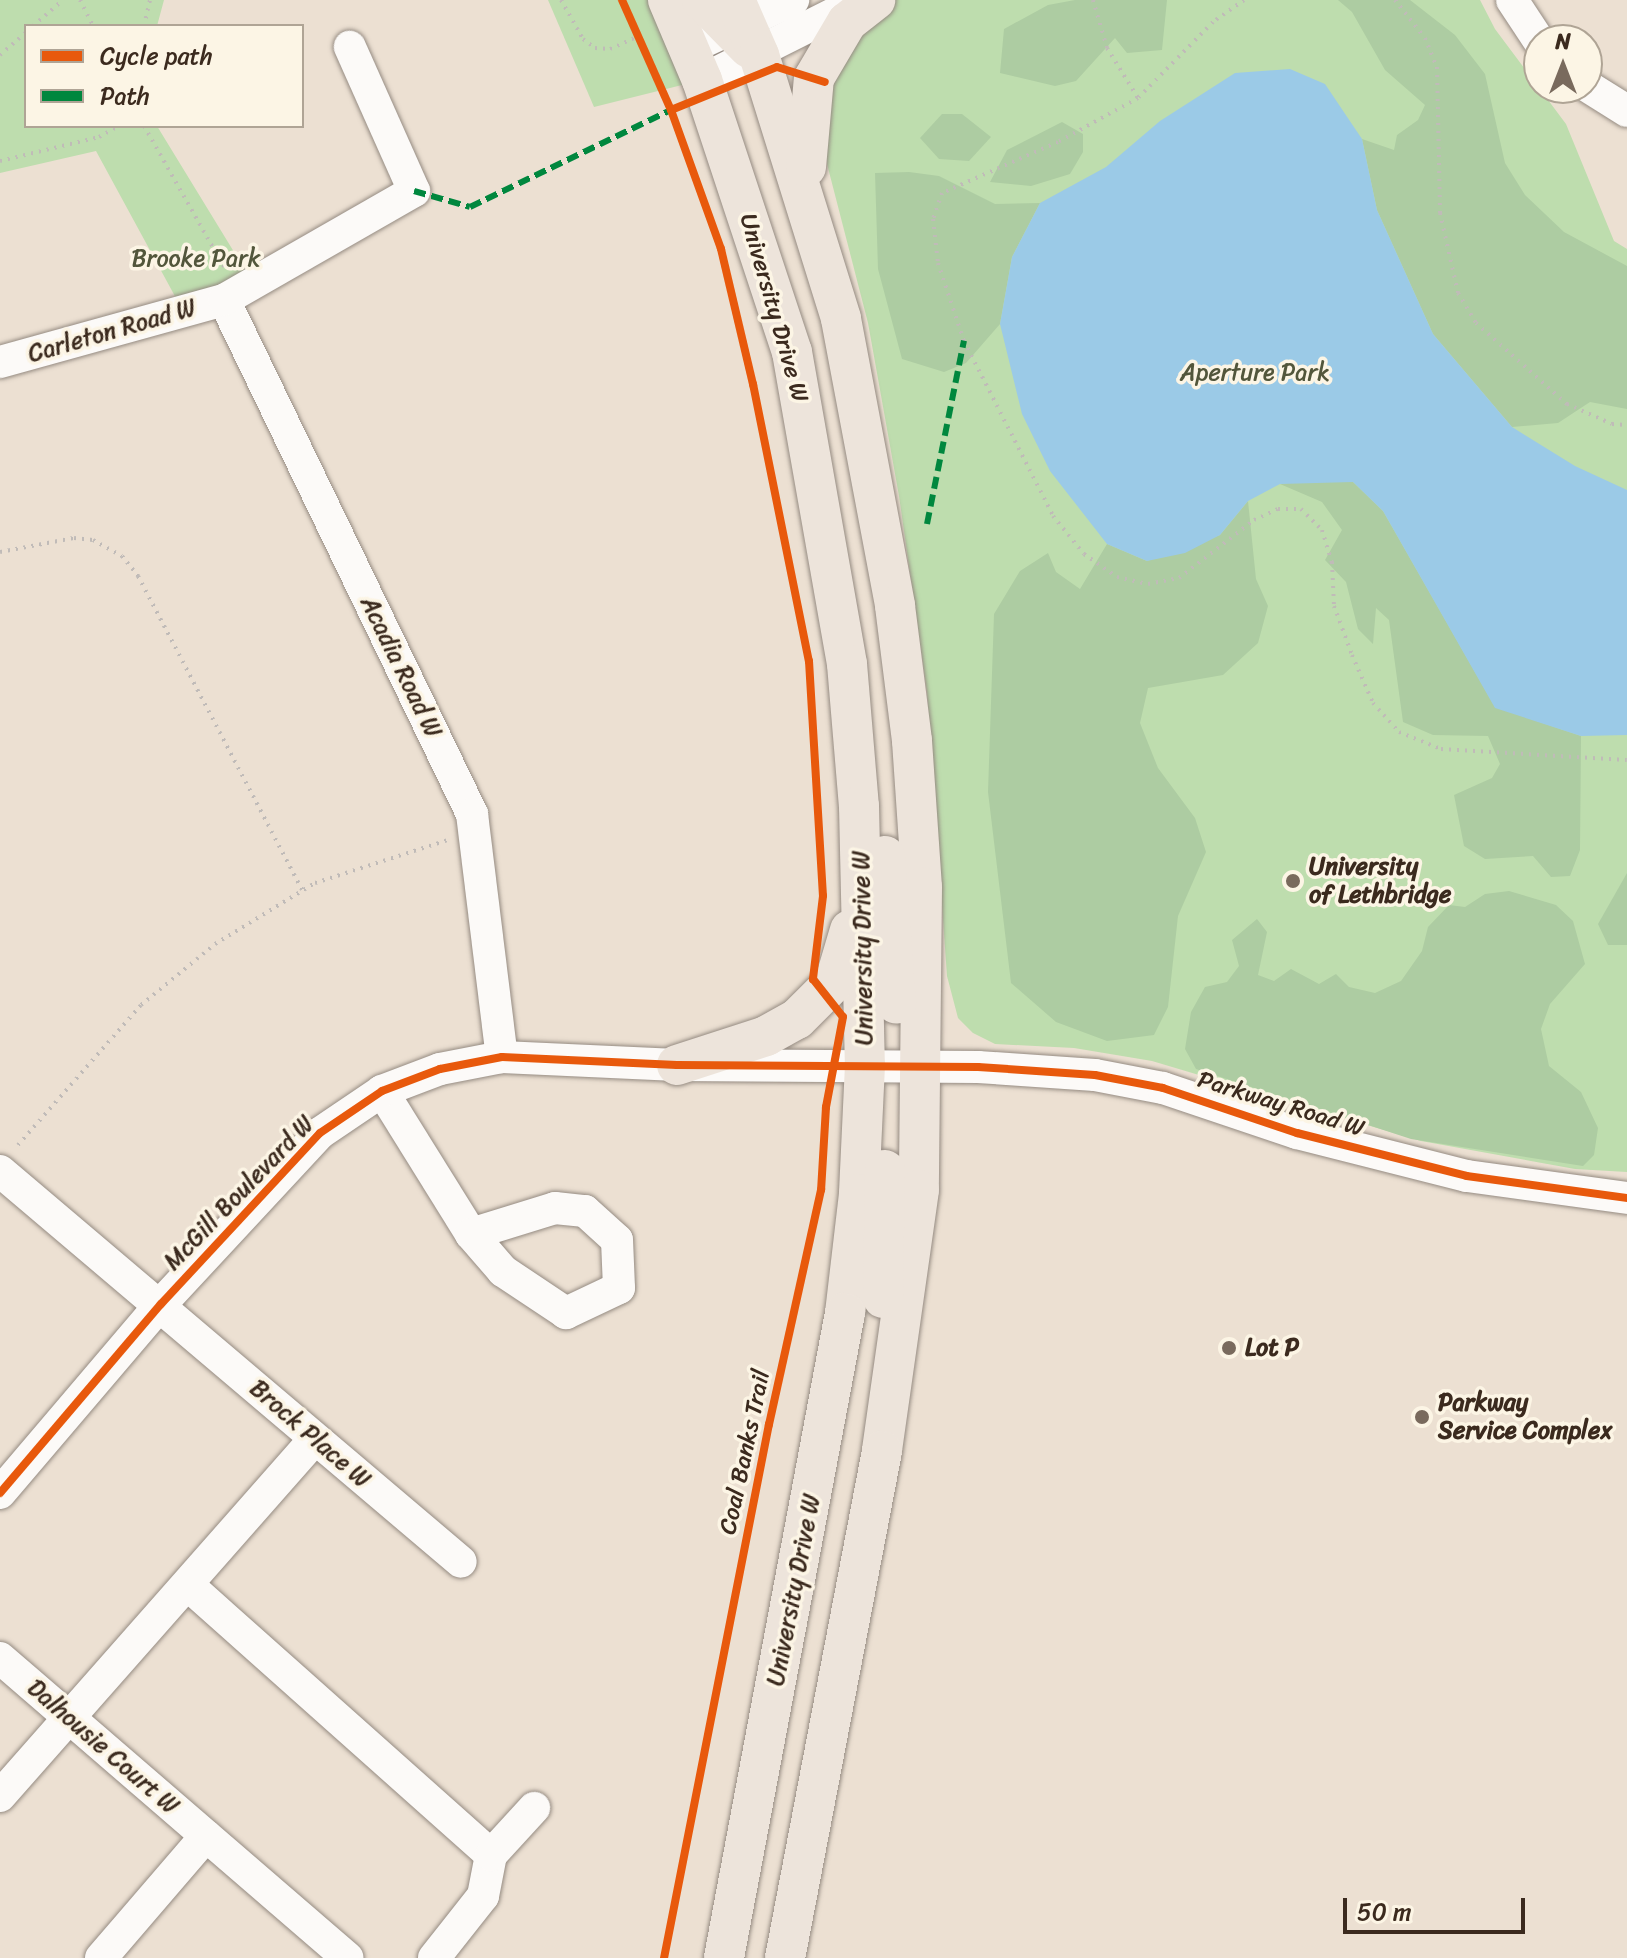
<!DOCTYPE html>
<html>
<head>
<meta charset="utf-8">
<style>
	body { margin:0 }
	#map { position:relative; width:1627px; height:1958px; overflow:hidden; background:#ece0d2; font-family:Sriracha,sans-serif }
	div>[style] { position:absolute }
	[style*='--x'] { left:calc(var(--x)*1px); top:calc(var(--y)*1px); width:calc(var(--w)*1px); rotate:calc(var(--a)*1deg) }
	.green>* { inset:0; background:#beddae }
	.forest>* { inset:0; background:#adcca2 }
	.water>* { inset:0; background:#9bcae7 }
	.path>* { height:4px; margin-top:-2px; transform-origin:0; background:repeating-linear-gradient(90deg,#c0bbb8 0 2px,transparent 0 8px) }
	.roads { filter:drop-shadow(0 0 2px #958b82) drop-shadow(0 0 2px #958b82) }
	.minor>* { height:32px; margin:-16px; padding:0 16px; transform-origin:16px; border-radius:16px; background:#fcfaf8 }
	.major>* { height:40px; margin:-20px; padding:0 20px; transform-origin:20px; border-radius:20px; background:#ede4db }
	.quiet>* { height:6px; margin-top:-3px; transform-origin:0; background:repeating-linear-gradient(90deg,#00873e 0 12px,transparent 0 18px) }
	.cycleway>* { height:8px; margin:-4px; padding:0 4px; transform-origin:4px; border-radius:4px; background:#e8590c }
	.dots>* { width:22px; height:22px; translate:-50% -50%; box-sizing:border-box; border:4px solid #fcf5e5; border-radius:50% }
	span { translate:-50% -50%; white-space:nowrap; text-align:center; line-height:1.15; -webkit-text-stroke:7px #fcf5e5; paint-order:stroke }
	.park-label { font-size:24px; color:#52563b }
	.street-label { font-size:24px; color:#3b2a1e }
	.poi-label { font-size:24px; color:#3b2a1e; font-weight:700 }
	.left { translate:0 -50%; text-align:left }
	.legend { position:absolute; left:24px; top:24px; width:280px; height:104px; box-sizing:border-box; background:#fcf5e5; border:2px solid #afa495; margin:0; padding:10px 14px; list-style:none; font-size:24px; color:#3b2a1e }
	.legend li { display:flex; align-items:center; gap:16px; height:40px }
	.legend b { width:40px; border:2px solid #afa495 }
	.north { position:absolute; left:1523px; top:24px; width:80px; height:80px; box-sizing:border-box; background:#fcf5e5; border:2px solid #afa495; border-radius:50%; rotate:0deg; font-size:22px; font-weight:700; line-height:32px; text-align:center; color:#3b2a1e }
	.north::after { content:''; display:block; margin:auto; width:28px; height:36px; background:#796a5d; clip-path:polygon(50% 0,100% 100%,50% 72%,0 100%) }
	.scale { position:absolute; left:1343px; top:1898px; width:182px; height:36px; box-sizing:border-box; border:4px solid #3b2a1e; border-top:0; padding-left:10px; font-size:24px; line-height:28px; white-space:nowrap; color:#3b2a1e; -webkit-text-stroke:6px #fcf5e5; paint-order:stroke }
</style>
</head>
<body>
<div id="map">
	<div class="green">
		<div style="clip-path:polygon(0 0,164px 0,157px 26px,26px 26px,26px 126px,157px 126px,253px 283px,183px 311px,96px 151px,0 173px)"></div>
		<div style="clip-path:polygon(548px 0,668px 0,702px 80px,594px 107px)"></div>
		<div style="clip-path:polygon(891px 0,1480px 0,1495px 29px,1566px 124px,1614px 241px,1627px 249px,1627px 1172px,1575px 1169px,1421px 1141px,1152px 1061px,1074px 1048px,995px 1044px,973px 1033px,958px 1018px,947px 976px,927px 692px,899px 496px,868px 323px,826px 160px,835px 59px)"></div>
	</div>
	<div class="forest">
		<div style="clip-path:polygon(1075px 0,1167px 0,1162px 50px,1127px 53px,1115px 38px,1076px 81px,1055px 86px,1000px 73px,1004px 29px,1048px 5px)"></div>
		<div style="clip-path:polygon(1338px 0,1410px 0,1455px 35px,1485px 74px,1505px 163px,1525px 195px,1564px 232px,1627px 266px,1627px 409px,1590px 402px,1558px 423px,1512px 427px,1433px 334px,1377px 210px,1362px 139px,1394px 150px,1397px 135px,1418px 120px,1425px 105px,1385px 70px,1352px 12px)"></div>
		<div style="clip-path:polygon(942px 114px,962px 114px,991px 137px,969px 161px,939px 159px,920px 138px)"></div>
		<div style="clip-path:polygon(1062px 122px,1083px 134px,1083px 152px,1070px 174px,1031px 186px,990px 182px,1007px 150px)"></div>
		<div style="clip-path:polygon(909px 172px,939px 176px,995px 204px,1040px 203px,1012px 257px,1000px 324px,966px 363px,944px 372px,902px 359px,878px 269px,875px 173px)"></div>
		<div style="clip-path:polygon(1310px 480px,1353px 482px,1383px 511px,1495px 707px,1581px 736px,1580px 850px,1570px 876px,1551px 877px,1533px 856px,1485px 859px,1464px 846px,1454px 795px,1492px 778px,1500px 764px,1488px 736px,1433px 735px,1403px 722px,1389px 620px,1376px 608px,1373px 644px,1358px 629px,1346px 582px,1325px 560px,1342px 530px,1322px 502px,1280px 484px)"></div>
		<div style="clip-path:polygon(1248px 501px,1256px 579px,1268px 606px,1258px 643px,1223px 675px,1148px 688px,1140px 723px,1158px 768px,1195px 818px,1206px 852px,1178px 916px,1168px 1007px,1154px 1035px,1107px 1041px,1056px 1022px,1011px 983px,988px 792px,994px 614px,1020px 571px,1048px 553px,1056px 572px,1080px 589px,1107px 544px,1147px 561px,1220px 535px)"></div>
		<div style="clip-path:polygon(1627px 873px,1627px 945px,1608px 945px,1598px 924px)"></div>
		<div style="clip-path:polygon(1509px 891px,1556px 905px,1573px 921px,1585px 964px,1550px 1004px,1541px 1029px,1549px 1066px,1581px 1092px,1598px 1128px,1594px 1155px,1583px 1166px,1411px 1139px,1196px 1069px,1185px 1049px,1191px 1012px,1205px 987px,1227px 982px,1239px 966px,1232px 940px,1257px 919px,1267px 932px,1258px 975px,1274px 981px,1291px 969px,1319px 984px,1336px 974px,1349px 987px,1375px 993px,1401px 981px,1422px 951px,1428px 927px,1449px 905px,1465px 907px,1485px 894px)"></div>
	</div>
	<div class="water">
		<div style="clip-path:polygon(1290px 69px,1325px 84px,1362px 139px,1377px 210px,1433px 334px,1512px 427px,1575px 466px,1627px 490px,1627px 735px,1581px 736px,1495px 708px,1383px 511px,1353px 482px,1280px 484px,1248px 501px,1220px 535px,1185px 553px,1147px 561px,1107px 544px,1050px 471px,1022px 414px,1000px 324px,1012px 257px,1040px 203px,1106px 167px,1160px 121px,1235px 73px)"></div>
	</div>
	<div class="path">
		<div style="--x:80;--y:0;--w:29;--a:63"></div>
		<div style="--x:561;--y:0;--w:45;--a:60.6"></div>
		<div style="--x:583;--y:39;--w:15;--a:37"></div>
		<div style="--x:595;--y:48;--w:15;--a:4"></div>
		<div style="--x:610;--y:49;--w:30;--a:-24"></div>
		<div style="--x:1093;--y:0;--w:50;--a:73.7"></div>
		<div style="--x:1107;--y:48;--w:59;--a:58.2"></div>
		<div style="--x:1244;--y:0;--w:38;--a:145"></div>
		<div style="--x:1213;--y:22;--w:107;--a:134.6"></div>
		<div style="--x:1138;--y:98;--w:91;--a:151.2"></div>
		<div style="--x:1058;--y:142;--w:127;--a:156.3"></div>
		<div style="--x:942;--y:193;--w:28;--a:109"></div>
		<div style="--x:933;--y:219;--w:44;--a:83.5"></div>
		<div style="--x:938;--y:263;--w:82;--a:71.6"></div>
		<div style="--x:964;--y:341;--w:196;--a:63"></div>
		<div style="--x:1053;--y:516;--w:49;--a:50.8"></div>
		<div style="--x:1084;--y:554;--w:40;--a:34.9"></div>
		<div style="--x:1117;--y:577;--w:32;--a:13"></div>
		<div style="--x:1148;--y:584;--w:32;--a:-11"></div>
		<div style="--x:1179;--y:578;--w:95;--a:-37.7"></div>
		<div style="--x:1254;--y:520;--w:26;--a:-25"></div>
		<div style="--x:1278;--y:509;--w:23;--a:0"></div>
		<div style="--x:1301;--y:509;--w:30;--a:45"></div>
		<div style="--x:1322;--y:530;--w:34;--a:73"></div>
		<div style="--x:1332;--y:562;--w:44;--a:87.4"></div>
		<div style="--x:1334;--y:606;--w:52;--a:69.8"></div>
		<div style="--x:1352;--y:655;--w:52;--a:66.4"></div>
		<div style="--x:1373;--y:703;--w:39;--a:48"></div>
		<div style="--x:1399;--y:732;--w:45;--a:22"></div>
		<div style="--x:1441;--y:749;--w:186;--a:3.4"></div>
		<div style="--x:1395;--y:0;--w:48;--a:51.7"></div>
		<div style="--x:1425;--y:38;--w:31;--a:68"></div>
		<div style="--x:1437;--y:67;--w:146;--a:88.8"></div>
		<div style="--x:1440;--y:213;--w:82;--a:77.3"></div>
		<div style="--x:1458;--y:293;--w:35;--a:59"></div>
		<div style="--x:1476;--y:323;--w:122;--a:41.7"></div>
		<div style="--x:1567;--y:404;--w:49;--a:24"></div>
		<div style="--x:1612;--y:424;--w:15;--a:4"></div>
		<div style="--x:33;--y:26;--w:40;--a:-41"></div>
		<div style="--x:144;--y:26;--w:27;--a:-77"></div>
		<div style="--x:0;--y:55;--w:35;--a:-41"></div>
		<div style="--x:144;--y:126;--w:162;--a:60.4"></div>
		<div style="--x:0;--y:161;--w:102;--a:-13.6"></div>
		<div style="--x:99;--y:137;--w:23;--a:-29"></div>
		<div style="--x:0;--y:552;--w:75;--a:-10.7"></div>
		<div style="--x:74;--y:538;--w:19;--a:6"></div>
		<div style="--x:93;--y:540;--w:33;--a:29"></div>
		<div style="--x:122;--y:556;--w:26;--a:51"></div>
		<div style="--x:138;--y:576;--w:354;--a:62.4"></div>
		<div style="--x:18;--y:1145;--w:186;--a:-48.7"></div>
		<div style="--x:141;--y:1005;--w:96;--a:-39.5"></div>
		<div style="--x:215;--y:944;--w:117;--a:-31.4"></div>
		<div style="--x:315;--y:883;--w:140;--a:-17.9"></div>
	</div>
	<div class="roads">
		<div class="minor">
			<div style="--x:1512;--y:0;--w:49;--a:56.6"></div>
			<div style="--x:690;--y:48;--w:114;--a:-25"></div>
			<div style="--x:702;--y:80;--w:178;--a:-26.7"></div>
			<div style="--x:1587;--y:86;--w:47;--a:32"></div>
			<div style="--x:224;--y:300;--w:571;--a:64.24"></div>
			<div style="--x:472;--y:814;--w:245;--a:83"></div>
			<div style="--x:0;--y:362;--w:232;--a:-15.5"></div>
			<div style="--x:224;--y:300;--w:219;--a:-29.8"></div>
			<div style="--x:414;--y:191;--w:158;--a:-114"></div>
			<div style="--x:382;--y:1091;--w:168;--a:58.1"></div>
			<div style="--x:0;--y:1171;--w:604;--a:40.3"></div>
			<div style="--x:555;--y:1208;--w:30;--a:6"></div>
			<div style="--x:585;--y:1211;--w:43;--a:42.2"></div>
			<div style="--x:617;--y:1240;--w:48;--a:87.6"></div>
			<div style="--x:619;--y:1288;--w:59;--a:154.7"></div>
			<div style="--x:566;--y:1313;--w:76;--a:-146.3"></div>
			<div style="--x:503;--y:1271;--w:49;--a:-130.9"></div>
			<div style="--x:471;--y:1234;--w:88;--a:-17.2"></div>
			<div style="--x:0;--y:1493;--w:248;--a:-49.6"></div>
			<div style="--x:161;--y:1304;--w:233;--a:-47.1"></div>
			<div style="--x:320;--y:1133;--w:75;--a:-34.1"></div>
			<div style="--x:382;--y:1091;--w:62;--a:-20.8"></div>
			<div style="--x:440;--y:1069;--w:63;--a:-11"></div>
			<div style="--x:502;--y:1057;--w:175;--a:2.6"></div>
			<div style="--x:677;--y:1065;--w:301;--a:0.4"></div>
			<div style="--x:978;--y:1067;--w:117;--a:3.9"></div>
			<div style="--x:1095;--y:1075;--w:69;--a:10.8"></div>
			<div style="--x:1163;--y:1088;--w:141;--a:18.6"></div>
			<div style="--x:1297;--y:1133;--w:175;--a:14.2"></div>
			<div style="--x:1467;--y:1176;--w:162;--a:7.8"></div>
			<div style="--x:188;--y:1585;--w:406;--a:41.7"></div>
			<div style="--x:0;--y:1658;--w:459;--a:40.8"></div>
			<div style="--x:0;--y:1796;--w:476;--a:-48.6"></div>
			<div style="--x:101;--y:1958;--w:161;--a:-49.3"></div>
			<div style="--x:434;--y:1958;--w:79;--a:-51.7"></div>
			<div style="--x:483;--y:1896;--w:42;--a:-79"></div>
			<div style="--x:491;--y:1855;--w:64;--a:-47.5"></div>
		</div>
		<div class="major">
			<div style="--x:668;--y:0;--w:87;--a:67"></div>
			<div style="--x:702;--y:80;--w:287;--a:71.7"></div>
			<div style="--x:792;--y:352;--w:317;--a:80"></div>
			<div style="--x:847;--y:664;--w:143;--a:85.2"></div>
			<div style="--x:859;--y:806;--w:259;--a:88.7"></div>
			<div style="--x:865;--y:1065;--w:129;--a:92.7"></div>
			<div style="--x:859;--y:1194;--w:120;--a:96.7"></div>
			<div style="--x:845;--y:1313;--w:656;--a:100.63"></div>
			<div style="--x:702;--y:0;--w:67;--a:45.6"></div>
			<div style="--x:735;--y:0;--w:60;--a:66.4"></div>
			<div style="--x:759;--y:55;--w:276;--a:72.7"></div>
			<div style="--x:841;--y:319;--w:292;--a:79.3"></div>
			<div style="--x:895;--y:606;--w:136;--a:82.8"></div>
			<div style="--x:912;--y:741;--w:146;--a:86.1"></div>
			<div style="--x:922;--y:887;--w:303;--a:90.6"></div>
			<div style="--x:919;--y:1190;--w:264;--a:98.1"></div>
			<div style="--x:882;--y:1451;--w:516;--a:100.83"></div>
			<div style="--x:806;--y:167;--w:89;--a:-84.9"></div>
			<div style="--x:814;--y:78;--w:65;--a:-59.5"></div>
			<div style="--x:847;--y:22;--w:36;--a:-38"></div>
			<div style="--x:885;--y:856;--w:148;--a:85.7"></div>
			<div style="--x:677;--y:1065;--w:94;--a:-18"></div>
			<div style="--x:766;--y:1036;--w:35;--a:-29"></div>
			<div style="--x:797;--y:1019;--w:54;--a:-45"></div>
			<div style="--x:835;--y:981;--w:53;--a:-73.6"></div>
			<div style="--x:883;--y:1298;--w:128;--a:-89.1"></div>
		</div>
	</div>
	<div class="quiet">
		<div style="--x:414;--y:191;--w:58;--a:15.9"></div>
		<div style="--x:470;--y:207;--w:223;--a:-25.8"></div>
		<div style="--x:927;--y:524;--w:187;--a:-78.6"></div>
	</div>
	<div class="cycleway">
		<div style="--x:622;--y:0;--w:120;--a:66"></div>
		<div style="--x:671;--y:110;--w:148;--a:70.2"></div>
		<div style="--x:721;--y:249;--w:139;--a:76.7"></div>
		<div style="--x:753;--y:384;--w:283;--a:78.6"></div>
		<div style="--x:809;--y:661;--w:235;--a:86.6"></div>
		<div style="--x:823;--y:896;--w:84;--a:96.9"></div>
		<div style="--x:813;--y:979;--w:48;--a:51.7"></div>
		<div style="--x:843;--y:1017;--w:92;--a:100.7"></div>
		<div style="--x:826;--y:1107;--w:83;--a:93.4"></div>
		<div style="--x:821;--y:1190;--w:240;--a:102.5"></div>
		<div style="--x:769;--y:1424;--w:544;--a:101.12"></div>
		<div style="--x:671;--y:110;--w:114;--a:-22.1"></div>
		<div style="--x:777;--y:67;--w:50;--a:17.4"></div>
		<div style="--x:0;--y:1493;--w:248;--a:-49.6"></div>
		<div style="--x:161;--y:1304;--w:233;--a:-47.1"></div>
		<div style="--x:320;--y:1133;--w:75;--a:-34.1"></div>
		<div style="--x:382;--y:1091;--w:62;--a:-20.8"></div>
		<div style="--x:440;--y:1069;--w:63;--a:-11"></div>
		<div style="--x:502;--y:1057;--w:175;--a:2.6"></div>
		<div style="--x:677;--y:1065;--w:301;--a:0.4"></div>
		<div style="--x:978;--y:1067;--w:117;--a:3.9"></div>
		<div style="--x:1095;--y:1075;--w:69;--a:10.8"></div>
		<div style="--x:1163;--y:1088;--w:141;--a:18.6"></div>
		<div style="--x:1297;--y:1133;--w:175;--a:14.2"></div>
		<div style="--x:1467;--y:1176;--w:162;--a:7.8"></div>
	</div>
	<div class="dots">
		<div style="left:1293px;top:881px;background:#796a5d"></div>
		<div style="left:1229px;top:1348px;background:#796a5d"></div>
		<div style="left:1422px;top:1417px;background:#796a5d"></div>
	</div>
	<div class="park-label">
		<span style="left:196px;top:259px">Brooke Park</span>
		<span style="left:1255px;top:373px">Aperture Park</span>
	</div>
	<div class="street-label">
		<span style="left:774px;top:308px;rotate:74deg">University Drive W</span>
		<span style="left:112px;top:331px;rotate:-16deg">Carleton Road W</span>
		<span style="left:401px;top:667px;rotate:64deg">Acadia Road W</span>
		<span style="left:863px;top:948px;rotate:-91deg">University Drive W</span>
		<span style="left:1281px;top:1104px;rotate:17deg">Parkway Road W</span>
		<span style="left:239px;top:1193px;rotate:-46deg">McGill Boulevard W</span>
		<span style="left:310px;top:1434px;rotate:41deg">Brock Place W</span>
		<span style="left:745px;top:1452px;rotate:-78deg">Coal Banks Trail</span>
		<span style="left:794px;top:1590px;rotate:-79deg">University Drive W</span>
		<span style="left:103px;top:1747px;rotate:41deg">Dalhousie Court W</span>
	</div>
	<div class="poi-label">
		<span class="left" style="left:1309px;top:881px">University<br>of Lethbridge</span>
		<span class="left" style="left:1245px;top:1348px">Lot P</span>
		<span class="left" style="left:1438px;top:1417px">Parkway<br>Service Complex</span>
	</div>
	<ul class="legend">
	<li><b style="height:10px;background:#e8590c"></b>Cycle path</li>
	<li><b style="height:10px;background:#00873e"></b>Path</li>
	</ul>
	<div class="north">N</div>
	<div class="scale">50 m</div>
</div>
</body>
</html>
